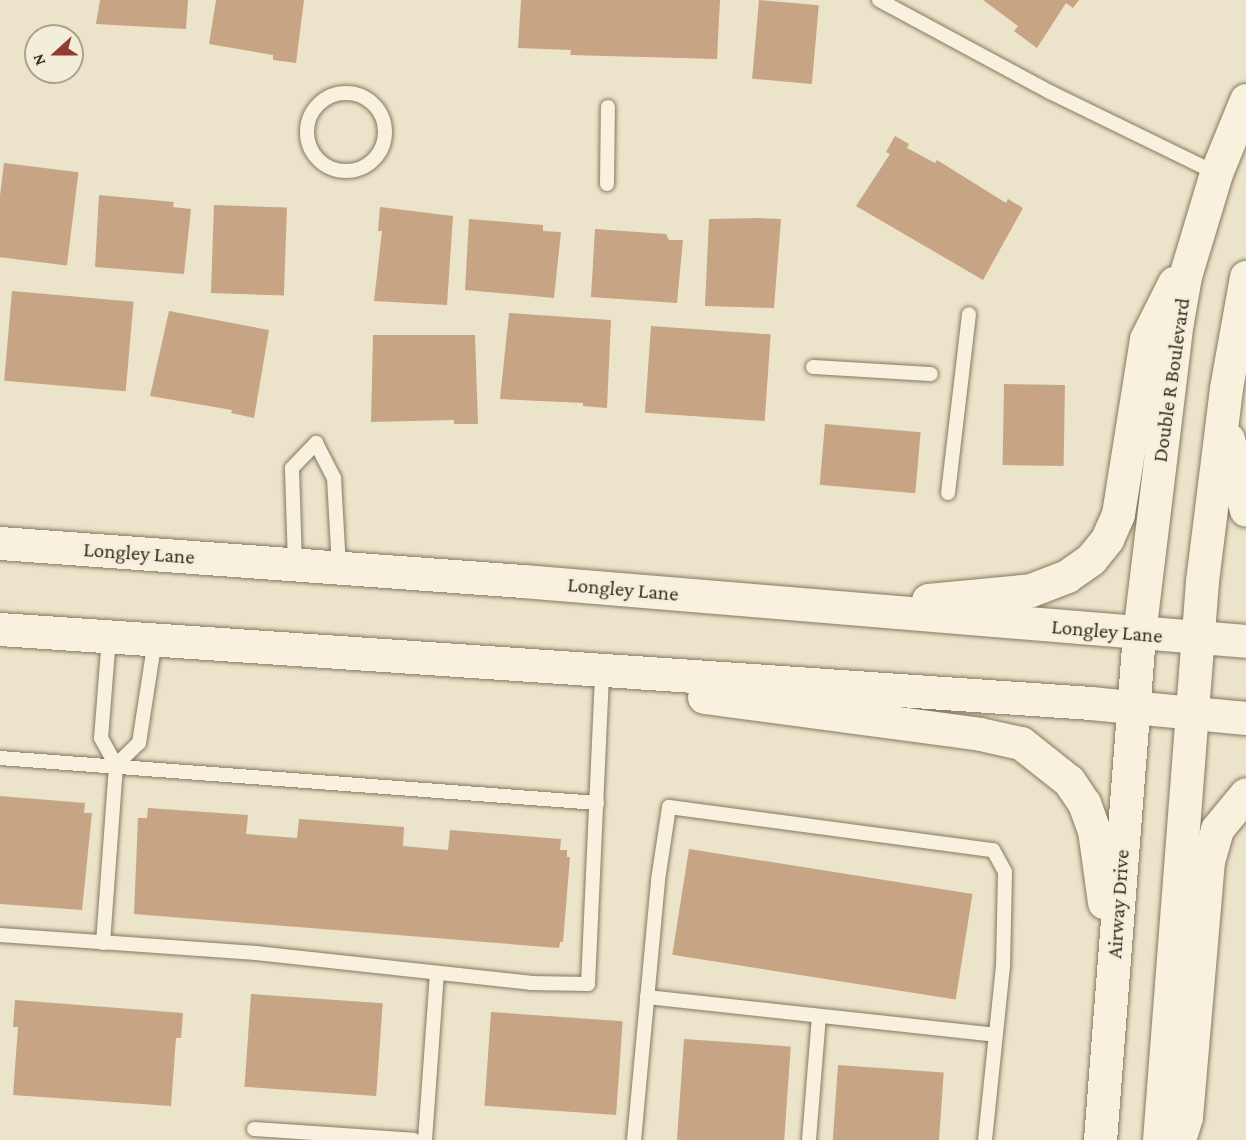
<!DOCTYPE html>
<html>
<head>
<meta charset="utf-8">
<style>
	body { margin:0 }
	#map { position:relative; width:1246px; height:1140px; overflow:hidden; background:#ece4ca; font-family:"Crimson Pro",serif }
	div>[style] { position:absolute }
	[style*='--x'] { left:calc(var(--x)*1px); top:calc(var(--y)*1px); width:calc(var(--w)*1px); rotate:calc(var(--a)*1deg) }
	.building>* { inset:0; background:#c6a484; transform-origin:0 0 }
	.roads { filter:drop-shadow(0 0 2px #877860) drop-shadow(0 0 2px #877860) }
	.service>* { height:14px; margin:-7px; padding:0 7px; transform-origin:7px; border-radius:7px; background:#f7f1dd }
	.service>.ring { margin:-7px; padding:0; box-sizing:content-box; background:none; border:14px solid #f7f1dd; border-radius:50% }
	.secondary>* { height:33px; margin:-16.5px; padding:0 16.5px; transform-origin:16.5px; border-radius:16.5px; background:#f7f1dd }
	span { translate:-50% -50%; white-space:nowrap; text-align:center; line-height:1.15; -webkit-text-stroke:4.5px #f3eed9; paint-order:stroke }
	.street-label { font-size:21px; color:#392f22 }
	.north { position:absolute; left:24px; top:24px; width:60px; height:60px; box-sizing:border-box; background:#f3eed9; border:2px solid #a9a290; border-radius:50%; rotate:249deg; font-size:16px; font-weight:700; line-height:24px; text-align:center; color:#392f22 }
	.north::after { content:''; display:block; margin:auto; width:21px; height:27px; background:#913b35; clip-path:polygon(50% 0,100% 100%,50% 72%,0 100%) }
</style>
</head>
<body>
<div id="map">
	<div class="building">
		<div style="clip-path:polygon(100px 0,188px 0,186px 29px,96px 24px)"></div>
		<div style="clip-path:polygon(216px 0,304px 0,296px 63px,273px 60px,273px 55px,209px 44px)"></div>
		<div style="clip-path:polygon(521px 0,720px 0,717px 59px,570px 55px,571px 50px,518px 48px)"></div>
		<div style="left:759px;top:0;width:60px;height:79px;rotate:5deg"></div>
		<div style="clip-path:polygon(983px 0,1079px 0,1073px 8px,1066px 3px,1037px 48px,1014px 31px,1018px 26px)"></div>
		<div style="clip-path:polygon(895px 136px,909px 144px,907px 148px,935px 163px,937px 160px,1006px 203px,1008px 199px,1023px 208px,983px 280px,856px 206px,890px 154px,886px 152px)"></div>
		<div style="left:4px;top:163px;width:75px;height:94px;rotate:7deg"></div>
		<div style="clip-path:polygon(99px 195px,174px 202px,173px 207px,191px 209px,184px 274px,95px 267px)"></div>
		<div style="left:214px;top:205px;width:73px;height:88px;rotate:2deg"></div>
		<div style="clip-path:polygon(380px 207px,453px 216px,447px 305px,374px 301px,382px 231px,378px 231px)"></div>
		<div style="clip-path:polygon(759px 218px,781px 219px,774px 308px,705px 306px,709px 219px)"></div>
		<div style="clip-path:polygon(469px 219px,543px 225px,543px 231px,561px 232px,554px 298px,465px 290px)"></div>
		<div style="clip-path:polygon(595px 229px,666px 234px,669px 240px,683px 240px,677px 303px,591px 297px)"></div>
		<div style="left:12px;top:291px;width:122px;height:90px;rotate:5deg"></div>
		<div style="clip-path:polygon(169px 311px,269px 330px,254px 418px,231px 413px,232px 410px,150px 396px)"></div>
		<div style="clip-path:polygon(509px 313px,611px 320px,607px 408px,583px 406px,583px 403px,500px 399px)"></div>
		<div style="left:651px;top:326px;width:120px;height:87px;rotate:4deg"></div>
		<div style="clip-path:polygon(373px 335px,475px 335px,478px 424px,454px 424px,454px 420px,371px 422px)"></div>
		<div style="left:1004px;top:384px;width:61px;height:81px;rotate:1deg"></div>
		<div style="left:825px;top:424px;width:96px;height:61px;rotate:5deg"></div>
		<div style="clip-path:polygon(0 796px,85px 803px,84px 813px,92px 813px,82px 910px,0 904px)"></div>
		<div style="clip-path:polygon(148px 808px,248px 815px,246px 834px,297px 838px,299px 819px,404px 827px,403px 846px,448px 850px,450px 830px,561px 839px,560px 850px,567px 850px,567px 857px,570px 857px,563px 942px,560px 942px,559px 948px,134px 914px,138px 818px,147px 818px)"></div>
		<div style="left:689px;top:849px;width:287px;height:107px;rotate:9deg"></div>
		<div style="left:251px;top:994px;width:132px;height:93px;rotate:4deg"></div>
		<div style="clip-path:polygon(15px 1000px,183px 1013px,181px 1038px,176px 1038px,171px 1106px,13px 1095px,18px 1027px,13px 1027px)"></div>
		<div style="left:491px;top:1012px;width:132px;height:94px;rotate:4deg"></div>
		<div style="left:684px;top:1039px;width:107px;height:101px;rotate:4deg"></div>
		<div style="left:838px;top:1065px;width:106px;height:75px;rotate:4deg"></div>
	</div>
	<div class="roads">
		<div class="service">
			<div style="--x:879;--y:0;--w:194;--a:28.3"></div>
			<div style="--x:1050;--y:92;--w:185;--a:26"></div>
			<div class="ring" style="left:307px;top:93px;width:64px;height:64px"></div>
			<div style="--x:607;--y:184;--w:77;--a:-89.3"></div>
			<div style="--x:813;--y:367;--w:118;--a:3.4"></div>
			<div style="--x:948;--y:493;--w:180;--a:-83.3"></div>
			<div style="--x:295;--y:565;--w:97;--a:-91.8"></div>
			<div style="--x:292;--y:468;--w:35;--a:-46"></div>
			<div style="--x:316;--y:443;--w:39;--a:63"></div>
			<div style="--x:334;--y:478;--w:90;--a:86.8"></div>
			<div style="--x:109;--y:637;--w:101;--a:94.5"></div>
			<div style="--x:101;--y:738;--w:31;--a:61"></div>
			<div style="--x:116;--y:765;--w:32;--a:-44"></div>
			<div style="--x:139;--y:743;--w:104;--a:-81.2"></div>
			<div style="--x:0;--y:758;--w:599;--a:4.31"></div>
			<div style="--x:0;--y:935;--w:257;--a:4"></div>
			<div style="--x:256;--y:953;--w:276;--a:6.2"></div>
			<div style="--x:530;--y:983;--w:58;--a:1"></div>
			<div style="--x:588;--y:984;--w:314;--a:-87.4"></div>
			<div style="--x:103;--y:943;--w:178;--a:-85.8"></div>
			<div style="--x:647;--y:997;--w:350;--a:6.2"></div>
			<div style="--x:254;--y:1129;--w:160;--a:3.9"></div>
			<div style="--x:425;--y:1140;--w:167;--a:-85.9"></div>
			<div style="--x:634;--y:1140;--w:261;--a:-84.7"></div>
			<div style="--x:658;--y:880;--w:74;--a:-81.4"></div>
			<div style="--x:669;--y:807;--w:327;--a:7.6"></div>
			<div style="--x:993;--y:850;--w:25;--a:61"></div>
			<div style="--x:1005;--y:872;--w:94;--a:91.2"></div>
			<div style="--x:1003;--y:966;--w:175;--a:95.9"></div>
			<div style="--x:809;--y:1140;--w:124;--a:-85.4"></div>
		</div>
		<div class="secondary">
			<div style="--x:1228;--y:439;--w:73;--a:75.8"></div>
			<div style="--x:0;--y:543;--w:524;--a:4.16"></div>
			<div style="--x:523;--y:581;--w:725;--a:4.74"></div>
			<div style="--x:928;--y:600;--w:103;--a:-5.5"></div>
			<div style="--x:1031;--y:590;--w:39;--a:-21"></div>
			<div style="--x:1067;--y:576;--w:29;--a:-35"></div>
			<div style="--x:1091;--y:559;--w:26;--a:-51"></div>
			<div style="--x:1107;--y:539;--w:27;--a:-66"></div>
			<div style="--x:1118;--y:514;--w:177;--a:-80.9"></div>
			<div style="--x:1146;--y:339;--w:63;--a:-63.4"></div>
			<div style="--x:0;--y:629;--w:1093;--a:3.88"></div>
			<div style="--x:1090;--y:703;--w:157;--a:5.5"></div>
			<div style="--x:704;--y:697;--w:278;--a:7.6"></div>
			<div style="--x:980;--y:734;--w:42;--a:12.4"></div>
			<div style="--x:1021;--y:743;--w:61;--a:38.4"></div>
			<div style="--x:1069;--y:781;--w:27;--a:56"></div>
			<div style="--x:1084;--y:803;--w:29;--a:70"></div>
			<div style="--x:1094;--y:830;--w:73;--a:82.1"></div>
			<div style="--x:1100;--y:1140;--w:508;--a:-85.59"></div>
			<div style="--x:1139;--y:634;--w:314;--a:-83.1"></div>
			<div style="--x:1177;--y:322;--w:47;--a:-80.1"></div>
			<div style="--x:1185;--y:276;--w:108;--a:-73.2"></div>
			<div style="--x:1216;--y:173;--w:79;--a:-67.7"></div>
			<div style="--x:1159;--y:1140;--w:561;--a:-85.6"></div>
			<div style="--x:1202;--y:581;--w:194;--a:-82.9"></div>
			<div style="--x:1226;--y:388;--w:113;--a:-79.8"></div>
			<div style="--x:1179;--y:1140;--w:24;--a:-73"></div>
			<div style="--x:1186;--y:1117;--w:257;--a:-85.1"></div>
			<div style="--x:1208;--y:861;--w:33;--a:-74"></div>
			<div style="--x:1217;--y:829;--w:45;--a:-50.4"></div>
		</div>
	</div>
	<div class="street-label">
		<span style="left:1171px;top:380px;rotate:-82deg">Double R Boulevard</span>
		<span style="left:139px;top:553px;rotate:4deg">Longley Lane</span>
		<span style="left:623px;top:589px;rotate:5deg">Longley Lane</span>
		<span style="left:1107px;top:631px;rotate:5deg">Longley Lane</span>
		<span style="left:1118px;top:904px;rotate:-86deg">Airway Drive</span>
	</div>
	<div class="north">N</div>
</div>
</body>
</html>
